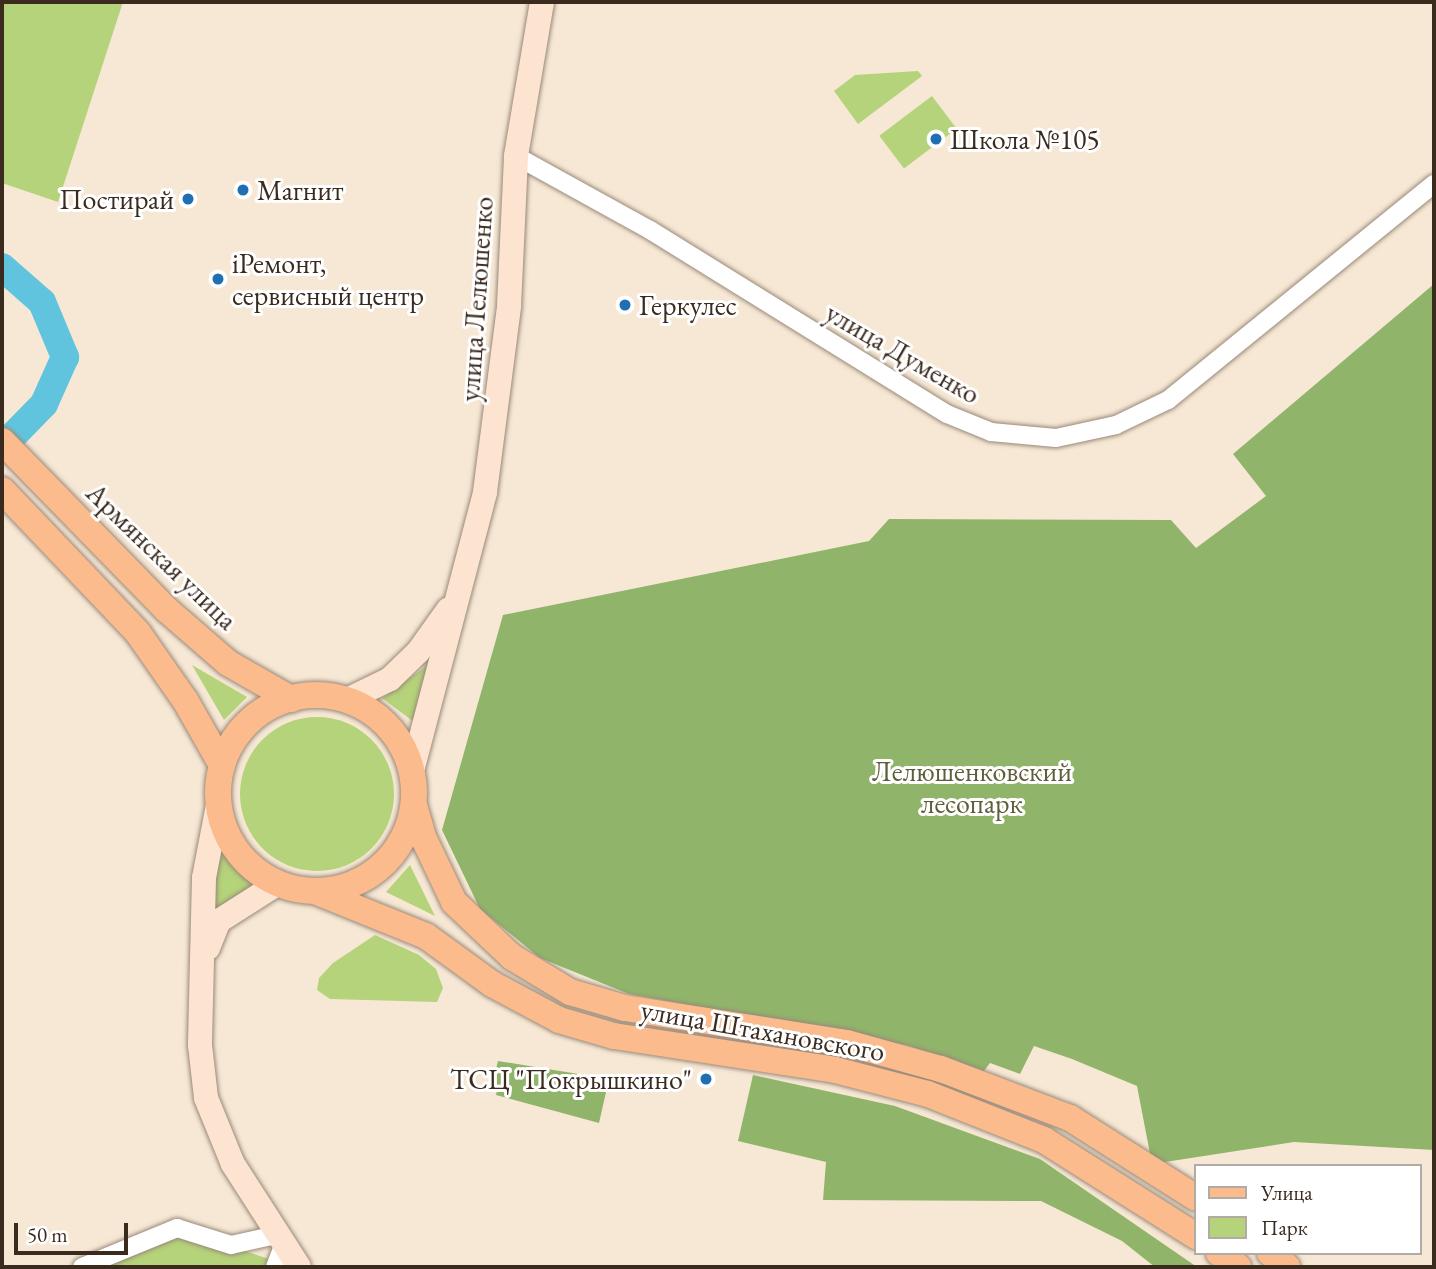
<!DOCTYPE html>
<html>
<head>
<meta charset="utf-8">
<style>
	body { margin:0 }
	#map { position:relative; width:1436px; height:1269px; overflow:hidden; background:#f7e8d5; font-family:"EB Garamond",serif }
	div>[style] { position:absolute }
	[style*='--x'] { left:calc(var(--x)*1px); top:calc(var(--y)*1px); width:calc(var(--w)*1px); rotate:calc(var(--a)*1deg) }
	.green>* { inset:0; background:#b5d37a; transform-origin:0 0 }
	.round { border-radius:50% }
	.forest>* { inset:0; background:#90b56a }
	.river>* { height:28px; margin:-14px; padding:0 14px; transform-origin:14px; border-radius:14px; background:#61c4df }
	.roads { filter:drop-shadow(0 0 2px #99897a) drop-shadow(0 0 2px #99897a) }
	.street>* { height:18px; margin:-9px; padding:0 9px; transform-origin:9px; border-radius:9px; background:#fff }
	.secondary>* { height:24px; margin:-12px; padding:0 12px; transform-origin:12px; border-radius:12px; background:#fde4d1 }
	.primary>* { height:26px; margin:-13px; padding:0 13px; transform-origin:13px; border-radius:13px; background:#fbbb8c }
	.primary>.ring { margin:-13px; padding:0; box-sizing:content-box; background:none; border:26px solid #fbbb8c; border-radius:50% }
	.dots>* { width:19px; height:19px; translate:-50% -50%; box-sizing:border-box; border:4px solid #fff; border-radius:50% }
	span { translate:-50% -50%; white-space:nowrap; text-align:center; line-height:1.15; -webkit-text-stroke:6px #fff; paint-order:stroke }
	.poi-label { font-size:28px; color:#3b2a1e }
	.left { translate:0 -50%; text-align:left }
	.right { translate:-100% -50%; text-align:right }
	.street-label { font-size:28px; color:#3b2a1e }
	.park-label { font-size:28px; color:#605d3a }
	.frame { position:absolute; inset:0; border:4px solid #3b2a1e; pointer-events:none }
	.legend { position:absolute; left:1194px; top:1164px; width:228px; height:91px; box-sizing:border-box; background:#fff; border:2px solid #b1aaa5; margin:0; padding:9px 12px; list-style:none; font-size:21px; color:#3b2a1e }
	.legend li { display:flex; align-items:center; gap:14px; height:35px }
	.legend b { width:35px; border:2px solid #b1aaa5 }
	.scale { position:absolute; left:14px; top:1223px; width:114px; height:32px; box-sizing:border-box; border:4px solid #3b2a1e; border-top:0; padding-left:9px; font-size:21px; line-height:24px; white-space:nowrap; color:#3b2a1e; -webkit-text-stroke:5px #fff; paint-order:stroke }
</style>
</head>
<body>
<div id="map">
	<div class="green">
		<div style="clip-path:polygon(2px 2px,123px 2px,58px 202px,2px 183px)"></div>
		<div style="clip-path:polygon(918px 71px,922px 76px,858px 124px,834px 91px,855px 75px)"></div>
		<div style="left:932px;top:96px;width:41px;height:66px;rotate:53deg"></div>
		<div style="clip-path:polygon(432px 662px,414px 722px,382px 698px)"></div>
		<div style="clip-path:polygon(192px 665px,247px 697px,224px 720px)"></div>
		<div class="round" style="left:240px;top:717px;width:154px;height:154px"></div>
		<div style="clip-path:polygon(215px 845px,258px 884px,204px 927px)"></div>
		<div style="clip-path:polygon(410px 865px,435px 916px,386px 892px)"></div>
		<div style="clip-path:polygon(375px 935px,419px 955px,436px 969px,443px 988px,437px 1002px,330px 999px,317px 990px,319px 978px,333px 963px)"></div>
		<div style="clip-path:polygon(187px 1231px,283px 1264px,285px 1267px,104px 1267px)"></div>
	</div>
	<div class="forest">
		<div style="clip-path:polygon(1434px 284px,1434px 1150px,1294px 1142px,1152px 1164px,1137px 1086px,1072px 1059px,1034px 1046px,1020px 1074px,990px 1063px,984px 1071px,906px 1045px,629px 994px,540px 958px,480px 909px,442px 830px,503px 615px,869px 541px,889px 519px,1171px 520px,1196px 548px,1266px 496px,1233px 454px)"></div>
		<div style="clip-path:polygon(498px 1061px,609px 1079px,599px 1123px,496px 1095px,498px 1086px,492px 1084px)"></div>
		<div style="clip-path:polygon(753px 1075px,895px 1106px,1040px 1159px,1197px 1267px,1155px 1267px,1122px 1241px,1041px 1201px,823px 1200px,826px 1162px,738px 1141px)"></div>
	</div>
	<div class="river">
		<div style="--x:2;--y:267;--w:53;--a:41.2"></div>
		<div style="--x:42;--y:302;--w:60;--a:67.3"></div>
		<div style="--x:65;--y:357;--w:51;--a:114.1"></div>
		<div style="--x:44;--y:404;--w:60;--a:134.3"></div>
	</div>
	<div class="roads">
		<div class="street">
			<div style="--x:516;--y:156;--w:153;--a:28.9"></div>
			<div style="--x:650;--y:230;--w:349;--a:31.8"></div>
			<div style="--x:947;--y:414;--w:48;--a:22.2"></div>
			<div style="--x:991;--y:432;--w:65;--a:5.3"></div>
			<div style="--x:1056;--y:438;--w:61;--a:-12.2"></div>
			<div style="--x:1116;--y:425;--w:58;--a:-25.7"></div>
			<div style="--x:1168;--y:400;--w:343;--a:-39.1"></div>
			<div style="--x:82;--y:1267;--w:103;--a:-22.3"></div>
			<div style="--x:177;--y:1228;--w:57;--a:17.5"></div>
			<div style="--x:231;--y:1245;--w:46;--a:-12.5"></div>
			<div style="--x:275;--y:1267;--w:22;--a:-69"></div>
		</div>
		<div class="secondary">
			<div style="--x:347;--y:700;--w:48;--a:-26"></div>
			<div style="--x:390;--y:679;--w:39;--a:-44"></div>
			<div style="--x:418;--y:652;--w:52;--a:-54.5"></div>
			<div style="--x:412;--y:771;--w:288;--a:-75.3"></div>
			<div style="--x:485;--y:492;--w:188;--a:-82.6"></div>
			<div style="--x:509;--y:306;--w:150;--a:-87.3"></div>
			<div style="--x:516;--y:156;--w:156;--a:-80.4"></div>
			<div style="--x:218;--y:805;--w:74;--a:100.9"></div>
			<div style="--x:204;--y:878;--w:167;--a:91.4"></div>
			<div style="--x:200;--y:1045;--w:53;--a:83.5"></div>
			<div style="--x:206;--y:1098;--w:71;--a:67.8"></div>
			<div style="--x:233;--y:1164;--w:122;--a:57.3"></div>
			<div style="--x:208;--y:948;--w:29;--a:-68"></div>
			<div style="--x:219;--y:921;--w:69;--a:-32.5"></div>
		</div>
		<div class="primary">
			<div style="--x:2;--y:441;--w:236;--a:45.7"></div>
			<div style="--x:167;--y:610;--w:81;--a:41"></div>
			<div style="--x:228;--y:663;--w:73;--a:29.7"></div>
			<div style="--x:2;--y:490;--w:197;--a:46.4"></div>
			<div style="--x:138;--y:633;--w:82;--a:55"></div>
			<div style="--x:185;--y:700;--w:75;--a:60.4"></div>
			<div class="ring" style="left:218px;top:695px;width:170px;height:170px"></div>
			<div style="--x:414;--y:805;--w:35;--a:74"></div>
			<div style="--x:424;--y:839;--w:70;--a:64.5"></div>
			<div style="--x:454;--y:902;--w:80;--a:43.5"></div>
			<div style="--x:512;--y:957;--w:68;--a:31.1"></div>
			<div style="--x:570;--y:992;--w:57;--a:16.2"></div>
			<div style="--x:625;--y:1008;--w:225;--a:9"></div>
			<div style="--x:847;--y:1043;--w:98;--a:15.5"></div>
			<div style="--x:941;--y:1069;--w:138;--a:20.8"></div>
			<div style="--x:1070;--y:1118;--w:149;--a:32.4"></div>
			<div style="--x:317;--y:892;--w:118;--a:22"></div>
			<div style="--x:426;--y:936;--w:82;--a:36"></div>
			<div style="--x:492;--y:984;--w:76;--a:28.2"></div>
			<div style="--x:559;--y:1020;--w:57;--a:16.2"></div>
			<div style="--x:614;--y:1036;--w:224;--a:8.7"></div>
			<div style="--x:835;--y:1070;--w:96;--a:14.5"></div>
			<div style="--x:928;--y:1094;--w:125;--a:21.6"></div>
			<div style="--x:1044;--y:1140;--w:180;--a:32.3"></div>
			<div style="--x:1219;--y:1253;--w:24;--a:36"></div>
			<div style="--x:1270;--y:1253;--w:22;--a:39"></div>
		</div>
	</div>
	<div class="dots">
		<div style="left:936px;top:139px;background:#1f6fb2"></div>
		<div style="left:243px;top:190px;background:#1f6fb2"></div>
		<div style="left:188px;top:199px;background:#1f6fb2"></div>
		<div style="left:218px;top:279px;background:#1f6fb2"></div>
		<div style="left:625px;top:305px;background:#1f6fb2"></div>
		<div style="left:706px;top:1079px;background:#1f6fb2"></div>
	</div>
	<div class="poi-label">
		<span class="left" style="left:950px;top:139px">Школа №105</span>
		<span class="left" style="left:257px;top:190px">Магнит</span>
		<span class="right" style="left:174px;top:199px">Постирай</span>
		<span class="left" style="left:232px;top:279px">iРемонт,<br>сервисный центр</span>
		<span class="left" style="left:639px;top:305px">Геркулес</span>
		<span class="right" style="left:692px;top:1079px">ТСЦ "Покрышкино"</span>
	</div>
	<div class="street-label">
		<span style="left:476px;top:299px;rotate:-86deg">улица Лелюшенко</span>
		<span style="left:903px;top:353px;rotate:30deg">улица Думенко</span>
		<span style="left:162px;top:556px;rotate:44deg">Армянская улица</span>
		<span style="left:763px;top:1030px;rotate:10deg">улица Штахановского</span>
	</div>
	<div class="park-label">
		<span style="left:972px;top:787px">Лелюшенковский<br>лесопарк</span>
	</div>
	<div class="frame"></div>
	<ul class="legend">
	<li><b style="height:9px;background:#fbbb8c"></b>Улица</li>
	<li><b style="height:19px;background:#b5d37a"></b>Парк</li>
	</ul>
	<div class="scale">50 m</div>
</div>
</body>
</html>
